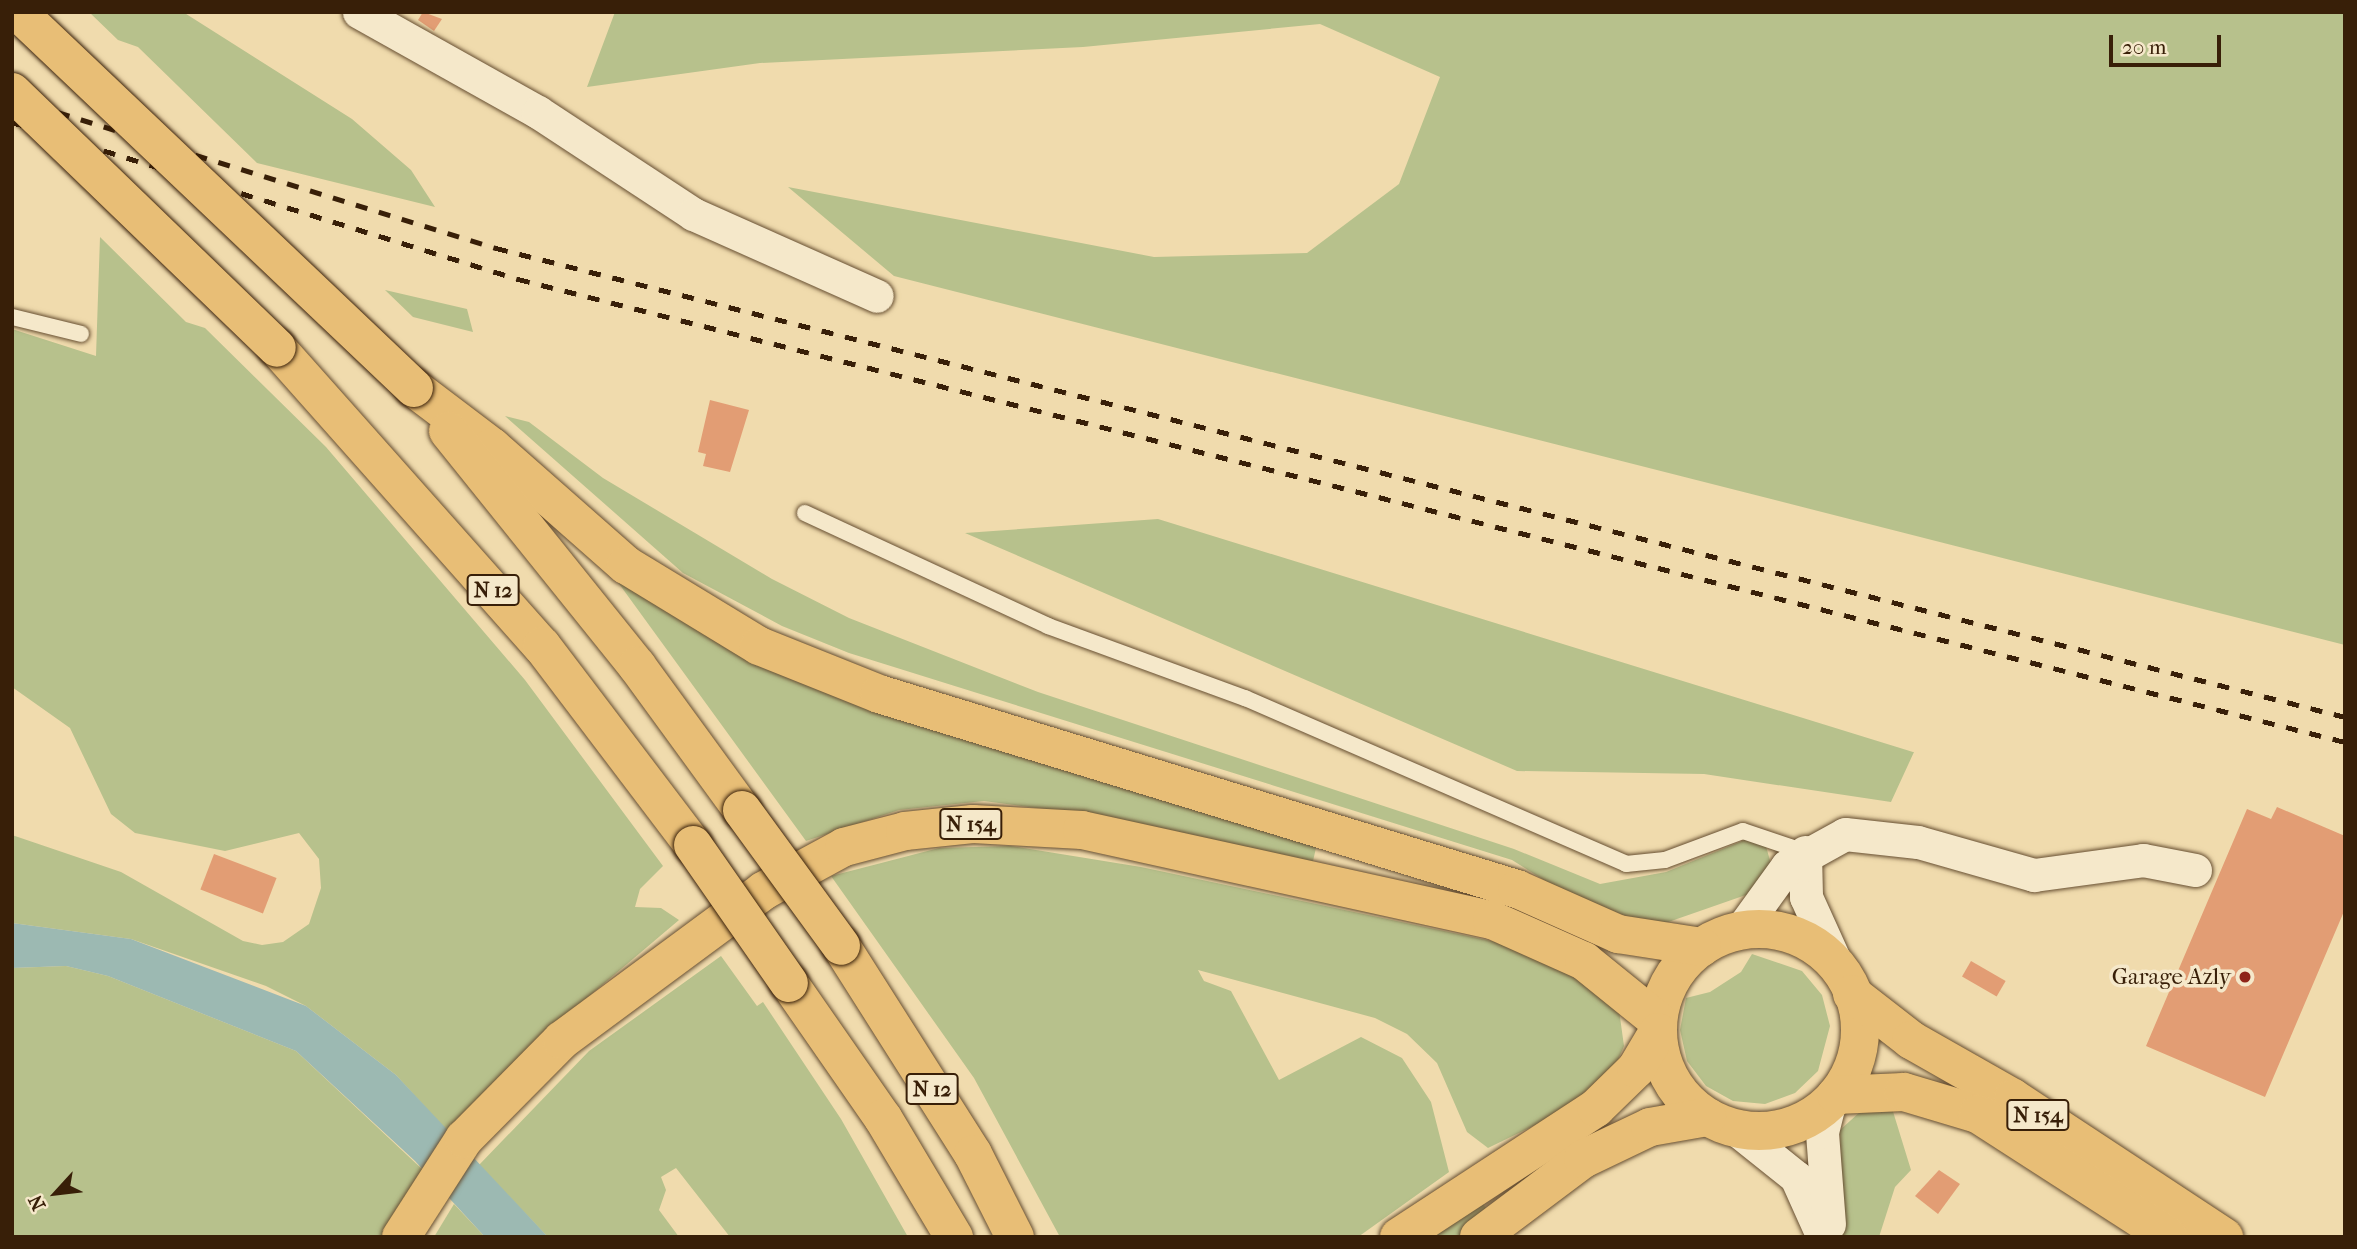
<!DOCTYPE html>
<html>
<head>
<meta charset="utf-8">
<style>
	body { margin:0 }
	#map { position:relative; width:2357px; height:1249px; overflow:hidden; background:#f0dbad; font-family:"IM FELL French Canon",serif }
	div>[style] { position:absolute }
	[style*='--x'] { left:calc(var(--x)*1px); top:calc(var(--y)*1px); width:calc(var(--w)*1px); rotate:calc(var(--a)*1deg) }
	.green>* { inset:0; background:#b7c18c }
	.water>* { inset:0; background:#9cb9b2 }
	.building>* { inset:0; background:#e29d74; transform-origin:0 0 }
	.roads { filter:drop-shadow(0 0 2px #664e31) drop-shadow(0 0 2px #664e31) }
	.lane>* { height:16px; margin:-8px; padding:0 8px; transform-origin:8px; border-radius:8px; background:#f5e8ca }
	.street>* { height:33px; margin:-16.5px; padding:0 16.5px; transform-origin:16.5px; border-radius:16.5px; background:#f5e8ca }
	.primary>* { height:38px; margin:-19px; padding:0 19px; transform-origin:19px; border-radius:19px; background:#e8be76 }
	.primary>.ring { margin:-19px; padding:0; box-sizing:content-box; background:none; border:38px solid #e8be76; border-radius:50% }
	.highway>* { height:38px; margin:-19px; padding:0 19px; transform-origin:19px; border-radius:19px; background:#e8be76 }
	.rail>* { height:5px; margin-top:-2.5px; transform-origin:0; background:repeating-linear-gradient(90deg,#381f08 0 12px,transparent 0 24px) }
	.bridges { filter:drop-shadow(0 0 2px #381f08) drop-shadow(0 0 2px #381f08) }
	.highway-bridge>* { height:38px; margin:-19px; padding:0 19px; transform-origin:19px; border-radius:19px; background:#e8be76 }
	.dots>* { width:19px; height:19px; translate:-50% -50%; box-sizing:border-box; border:4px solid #f5e8ca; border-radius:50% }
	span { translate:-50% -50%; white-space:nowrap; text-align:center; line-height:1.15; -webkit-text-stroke:7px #f5e8ca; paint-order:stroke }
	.shield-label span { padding:2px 5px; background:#f5e8ca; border:2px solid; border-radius:5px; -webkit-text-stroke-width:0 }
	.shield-label { font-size:21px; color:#381f08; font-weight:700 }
	.poi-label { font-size:23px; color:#381f08 }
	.right { translate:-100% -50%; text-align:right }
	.frame { position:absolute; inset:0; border:14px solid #381f08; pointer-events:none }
	.north { position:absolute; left:21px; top:1158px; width:70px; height:70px; -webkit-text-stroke:5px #f5e8ca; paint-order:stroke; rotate:243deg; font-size:19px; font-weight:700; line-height:28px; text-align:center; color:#381f08 }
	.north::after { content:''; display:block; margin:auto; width:24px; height:32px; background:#381f08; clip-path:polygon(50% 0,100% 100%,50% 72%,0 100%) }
	.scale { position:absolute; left:2109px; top:35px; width:112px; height:32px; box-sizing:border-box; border:4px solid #381f08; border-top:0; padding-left:9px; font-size:21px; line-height:24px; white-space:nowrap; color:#381f08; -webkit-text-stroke:5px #f5e8ca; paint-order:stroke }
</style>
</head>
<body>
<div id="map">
	<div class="green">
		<div style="clip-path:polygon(89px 12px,183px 12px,352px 119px,411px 170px,435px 207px,257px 163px,138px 47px,118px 40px)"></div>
		<div style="clip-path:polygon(615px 12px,2345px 12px,2345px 645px,894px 276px,788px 187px,1154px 257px,1307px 253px,1399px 184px,1440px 77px,1320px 24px,1083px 47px,760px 63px,587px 87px)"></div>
		<div style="clip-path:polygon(100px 237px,186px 322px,205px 328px,326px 447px,525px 680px,663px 866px,640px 889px,635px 907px,661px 908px,679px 920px,575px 1008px,449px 1133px,396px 1075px,306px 1006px,266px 986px,131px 939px,12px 923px,12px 835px,121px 872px,243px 941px,262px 945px,283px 942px,309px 924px,321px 888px,319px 859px,299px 833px,225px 851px,135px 833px,111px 814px,70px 728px,12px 687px,12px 329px,96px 356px)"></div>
		<div style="clip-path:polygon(385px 290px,467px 309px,473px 332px,413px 317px)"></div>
		<div style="clip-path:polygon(505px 416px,529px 422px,603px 478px,772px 579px,849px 618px,1038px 692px,1514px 849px,1600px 884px,1666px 872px,1747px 839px,1766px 846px,1772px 868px,1763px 889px,1654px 927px,1561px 891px,1512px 860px,849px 653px,782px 626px,683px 573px)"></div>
		<div style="clip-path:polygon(1158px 519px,1913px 752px,1914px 752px,1891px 802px,1704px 774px,1517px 771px,965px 533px)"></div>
		<div style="clip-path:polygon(617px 581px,1317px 843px,1312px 866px,1118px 819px,984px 801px,899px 810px,806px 841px)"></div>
		<div style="clip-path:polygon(1011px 846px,1141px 867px,1501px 943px,1570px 972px,1619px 1010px,1624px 1046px,1617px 1062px,1566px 1110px,1488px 1148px,1467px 1132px,1437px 1063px,1407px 1034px,1375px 1018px,1198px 970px,1204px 981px,1231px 991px,1279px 1080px,1361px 1037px,1402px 1058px,1431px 1102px,1449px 1172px,1358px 1237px,1060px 1237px,974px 1078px,831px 876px,939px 848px)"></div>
		<div style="clip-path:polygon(1752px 954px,1802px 971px,1822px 995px,1830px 1026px,1818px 1071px,1795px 1093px,1765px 1104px,1733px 1101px,1706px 1086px,1687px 1061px,1680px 1030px,1686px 998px,1710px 992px,1741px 972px)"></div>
		<div style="clip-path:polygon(721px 956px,757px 1006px,763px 1002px,841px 1119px,908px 1237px,730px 1237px,676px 1168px,661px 1177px,666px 1190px,659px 1210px,679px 1237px,548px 1237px,479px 1165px,589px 1051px)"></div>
		<div style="clip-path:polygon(66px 966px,108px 976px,296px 1051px,423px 1170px,386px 1237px,12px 1237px,12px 968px)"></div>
		<div style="clip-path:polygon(1891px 1105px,1911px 1170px,1895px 1187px,1879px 1237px,1842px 1237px,1840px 1130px,1861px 1111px)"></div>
		<div style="clip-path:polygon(1480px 1200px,1489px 1212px,1463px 1237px,1422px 1237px)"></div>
		<div style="clip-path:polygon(454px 1204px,485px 1237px,434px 1237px)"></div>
	</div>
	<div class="water">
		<div style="clip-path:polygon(12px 923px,131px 939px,306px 1006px,396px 1075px,548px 1237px,485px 1237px,415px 1161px,296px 1051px,108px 976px,66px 966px,12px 968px)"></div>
	</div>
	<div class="building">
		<div style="clip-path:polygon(423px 12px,442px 19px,434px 31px,418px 20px)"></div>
		<div style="clip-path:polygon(710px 400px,749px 410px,730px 472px,703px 466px,706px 454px,698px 452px)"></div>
		<div style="clip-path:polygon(2277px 807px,2345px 836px,2345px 909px,2265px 1097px,2146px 1046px,2247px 809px,2271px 819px)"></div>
		<div style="left:214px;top:854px;width:67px;height:38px;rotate:21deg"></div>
		<div style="left:1971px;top:961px;width:40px;height:18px;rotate:30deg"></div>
		<div style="clip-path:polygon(1939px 1170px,1960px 1184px,1938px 1214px,1915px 1196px)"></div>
	</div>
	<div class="roads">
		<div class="lane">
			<div style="--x:12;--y:317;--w:71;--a:13.8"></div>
			<div style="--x:805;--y:513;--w:268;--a:24.9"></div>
			<div style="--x:1048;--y:626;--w:210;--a:20.1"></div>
			<div style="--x:1245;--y:698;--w:416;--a:23.5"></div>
			<div style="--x:1626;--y:864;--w:39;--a:-6"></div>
			<div style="--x:1665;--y:860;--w:83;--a:-20.4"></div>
			<div style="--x:1743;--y:831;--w:65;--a:18.7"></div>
		</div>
		<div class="street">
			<div style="--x:359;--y:12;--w:205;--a:29.2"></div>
			<div style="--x:538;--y:112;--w:186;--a:33.3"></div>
			<div style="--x:693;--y:214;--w:201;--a:24"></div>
			<div style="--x:1805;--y:852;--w:45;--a:88.7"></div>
			<div style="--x:1806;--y:897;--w:78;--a:65.7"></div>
			<div style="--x:1740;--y:931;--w:80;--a:-54.1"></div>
			<div style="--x:1787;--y:866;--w:66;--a:-28.9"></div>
			<div style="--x:1845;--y:834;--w:73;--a:6.3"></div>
			<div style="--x:1918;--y:842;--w:121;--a:15.9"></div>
			<div style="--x:2034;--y:875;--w:110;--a:-7.8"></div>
			<div style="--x:2143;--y:860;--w:53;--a:10.9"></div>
			<div style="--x:1736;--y:1129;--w:77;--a:38.7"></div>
			<div style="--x:1796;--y:1177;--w:66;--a:65.8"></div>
			<div style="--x:1829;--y:1224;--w:92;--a:-94.4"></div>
			<div style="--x:1822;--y:1132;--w:30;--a:-76"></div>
		</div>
		<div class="primary">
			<div class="ring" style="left:1658px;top:929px;width:164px;height:164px"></div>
			<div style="--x:1852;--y:994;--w:75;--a:37.9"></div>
			<div style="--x:1911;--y:1040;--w:117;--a:29.6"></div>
			<div style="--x:2013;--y:1098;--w:253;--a:33.4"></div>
			<div style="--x:1836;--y:1095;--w:68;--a:-2.5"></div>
			<div style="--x:1904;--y:1092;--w:77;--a:16.6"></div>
			<div style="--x:1978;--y:1114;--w:227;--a:32.8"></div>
			<div style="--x:401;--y:1237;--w:117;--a:-57.3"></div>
			<div style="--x:464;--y:1139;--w:139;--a:-45.3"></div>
			<div style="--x:562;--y:1040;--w:250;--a:-36.5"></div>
			<div style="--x:763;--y:891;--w:92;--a:-28.5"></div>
			<div style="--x:844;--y:847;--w:63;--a:-14.7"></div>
			<div style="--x:905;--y:831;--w:68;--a:-5.9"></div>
			<div style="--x:973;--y:824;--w:109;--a:3.2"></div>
			<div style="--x:1082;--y:830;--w:420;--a:12.4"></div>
			<div style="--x:1492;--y:920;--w:101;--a:24"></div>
			<div style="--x:1584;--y:961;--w:95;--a:39"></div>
			<div style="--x:1399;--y:1237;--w:235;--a:-33.2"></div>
			<div style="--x:1596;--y:1108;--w:56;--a:-44.3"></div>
			<div style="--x:1636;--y:1069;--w:43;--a:-59.3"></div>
		</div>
		<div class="highway">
			<div style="--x:277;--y:348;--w:399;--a:48.4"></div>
			<div style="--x:542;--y:646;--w:250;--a:52.8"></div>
			<div style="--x:414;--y:388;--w:98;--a:37.1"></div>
			<div style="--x:492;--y:447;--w:179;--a:41.4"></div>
			<div style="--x:626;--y:565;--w:156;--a:31.3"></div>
			<div style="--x:759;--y:646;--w:129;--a:21.8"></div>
			<div style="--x:879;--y:694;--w:667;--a:17"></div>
			<div style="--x:1517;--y:889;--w:111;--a:24"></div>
			<div style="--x:1618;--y:934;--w:85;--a:8.8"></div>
			<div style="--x:448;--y:431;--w:302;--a:51.2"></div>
			<div style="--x:637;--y:666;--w:178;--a:53.9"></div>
			<div style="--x:841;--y:946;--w:246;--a:57.6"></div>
			<div style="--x:973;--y:1154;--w:93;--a:63.2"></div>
			<div style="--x:789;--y:983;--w:165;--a:55.2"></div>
			<div style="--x:883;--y:1118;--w:139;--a:59.2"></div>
			<div style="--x:1479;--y:1237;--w:130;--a:-36.9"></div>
			<div style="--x:1583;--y:1159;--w:74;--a:-25.5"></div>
			<div style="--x:1650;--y:1127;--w:58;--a:-10"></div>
		</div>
	</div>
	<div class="rail">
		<div style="--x:12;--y:98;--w:507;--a:17.22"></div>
		<div style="--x:496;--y:248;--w:1908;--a:14.23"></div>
		<div style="--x:12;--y:122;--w:530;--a:17.24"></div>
		<div style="--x:518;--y:279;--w:1885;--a:14.22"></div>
	</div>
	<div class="bridges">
		<div class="highway-bridge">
			<div style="--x:18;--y:12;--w:546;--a:43.52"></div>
			<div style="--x:12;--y:92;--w:368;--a:44"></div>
			<div style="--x:742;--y:810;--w:168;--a:53.9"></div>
			<div style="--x:693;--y:845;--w:168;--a:55.2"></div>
		</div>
	</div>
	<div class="dots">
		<div style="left:2245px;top:977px;background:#8f2418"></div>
	</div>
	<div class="shield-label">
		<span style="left:493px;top:590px">N 12</span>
		<span style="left:971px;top:824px">N 154</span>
		<span style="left:932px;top:1089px">N 12</span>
		<span style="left:2038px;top:1115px">N 154</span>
	</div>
	<div class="poi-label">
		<span class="right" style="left:2231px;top:977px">Garage Azly</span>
	</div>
	<div class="frame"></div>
	<div class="north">N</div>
	<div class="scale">20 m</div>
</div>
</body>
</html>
